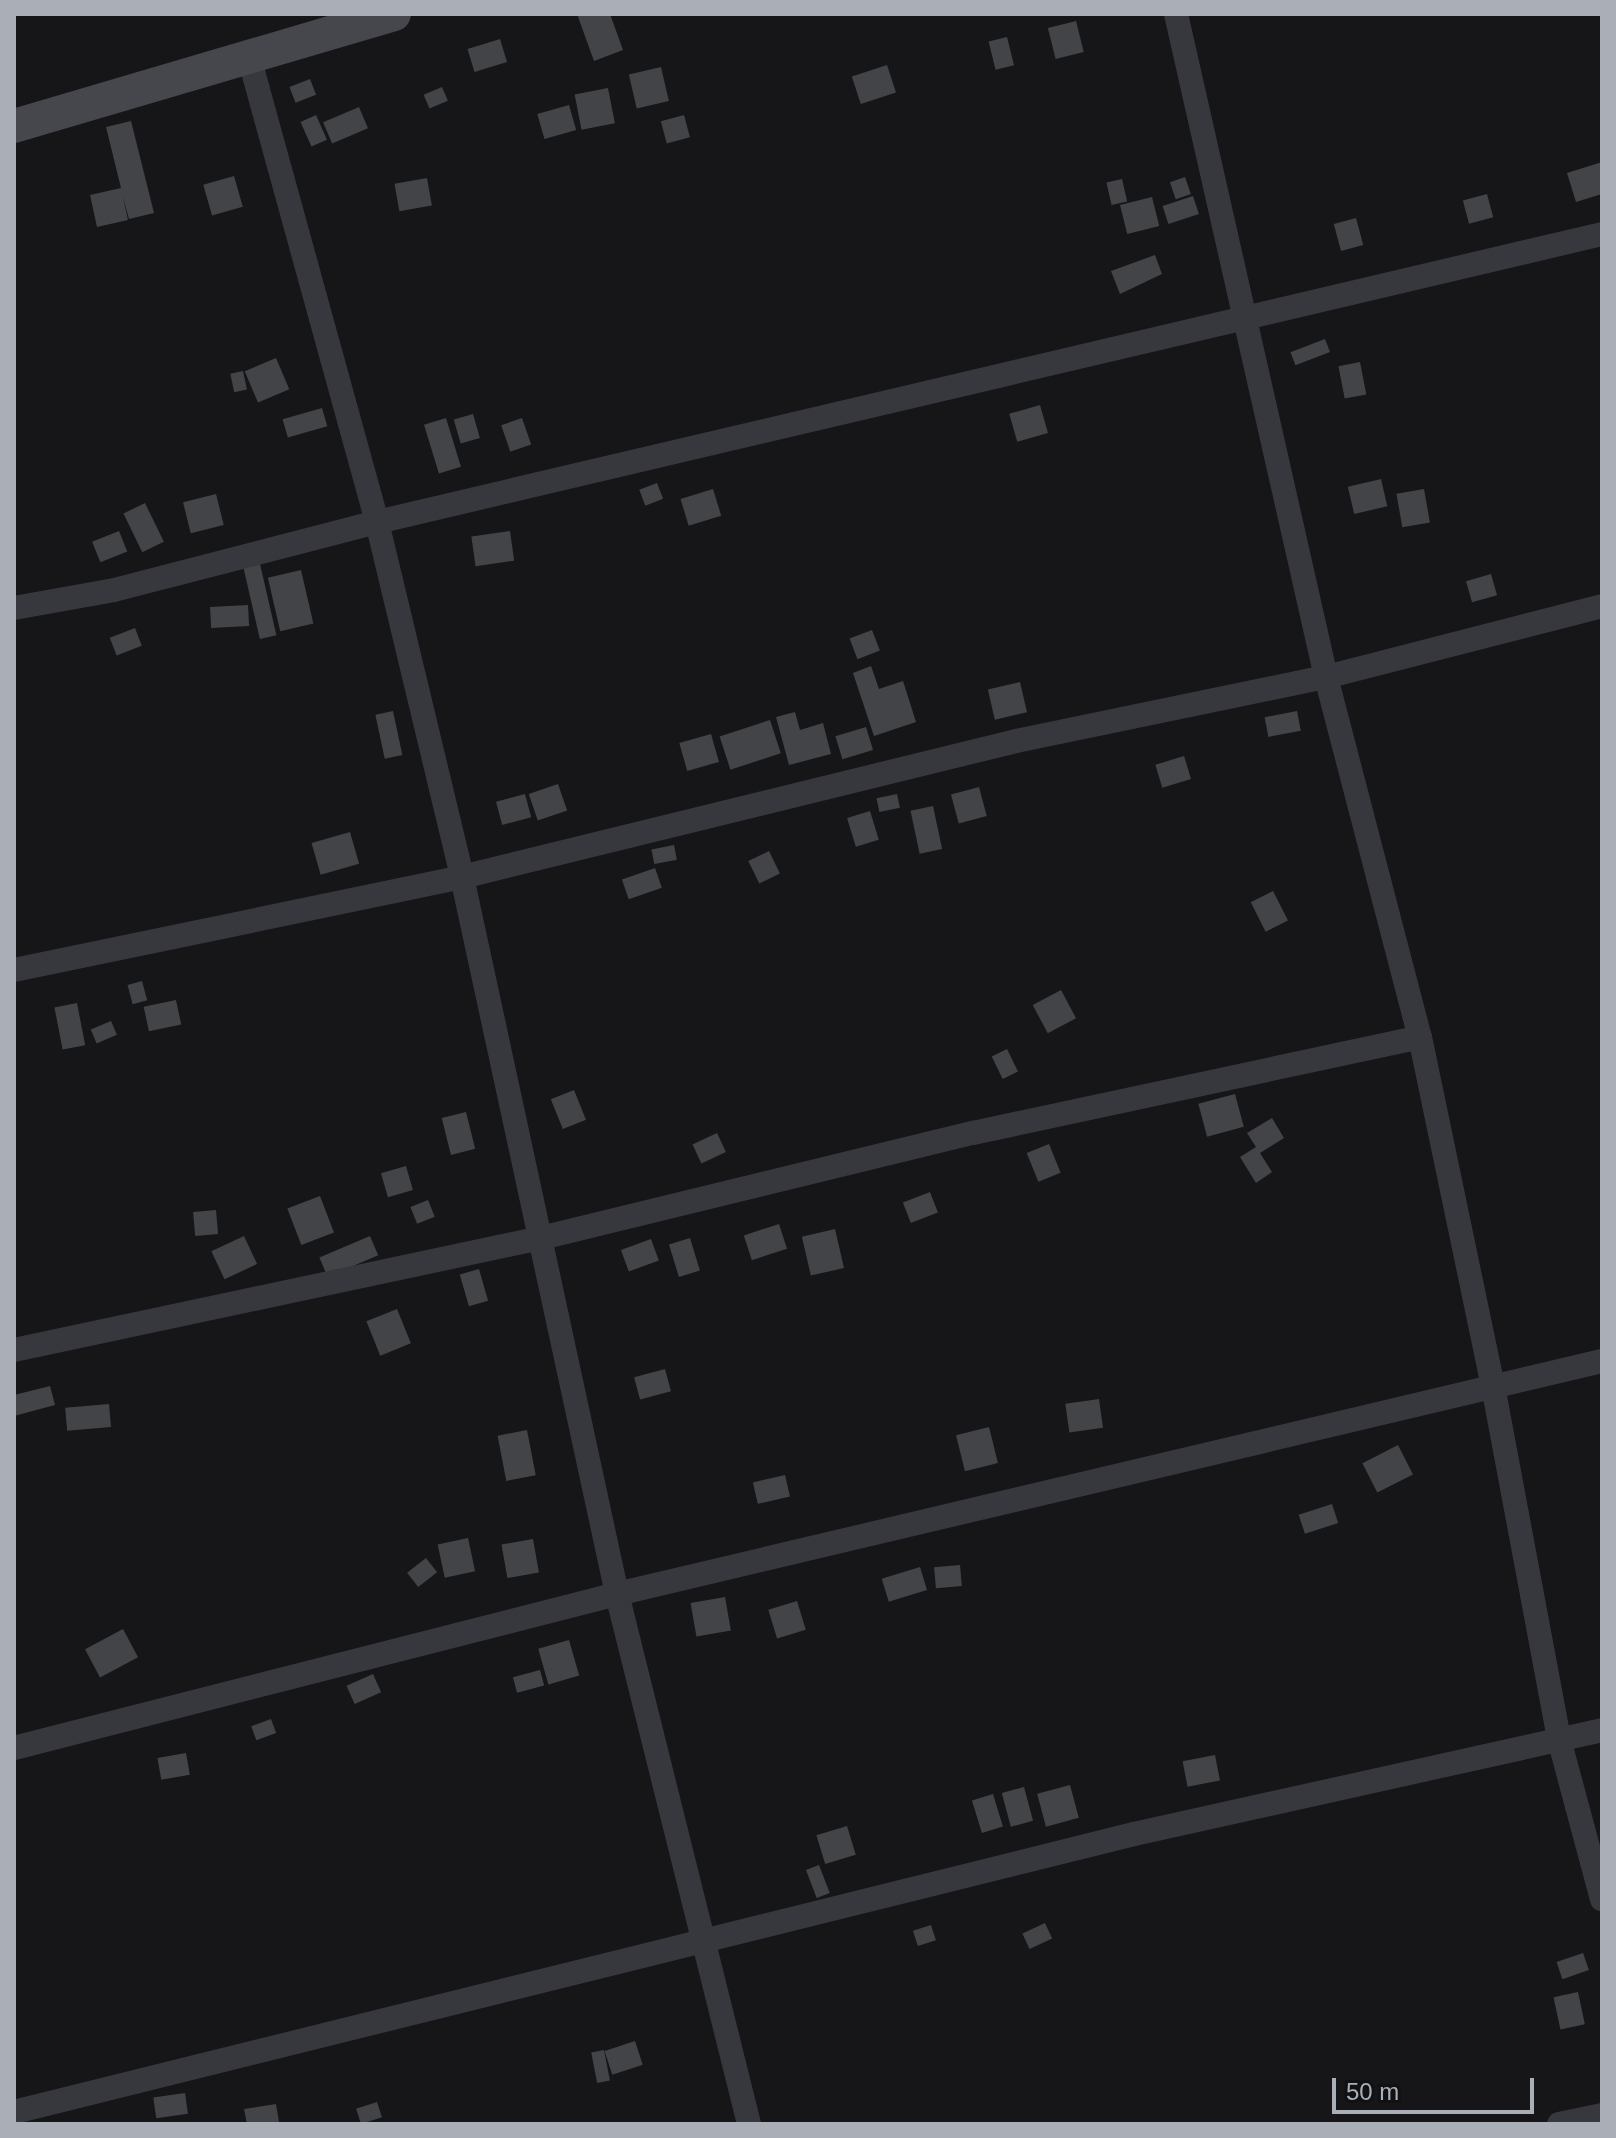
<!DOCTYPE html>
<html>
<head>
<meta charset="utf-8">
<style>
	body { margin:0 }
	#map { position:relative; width:1616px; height:2138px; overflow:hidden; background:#161618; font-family:Helvetica,sans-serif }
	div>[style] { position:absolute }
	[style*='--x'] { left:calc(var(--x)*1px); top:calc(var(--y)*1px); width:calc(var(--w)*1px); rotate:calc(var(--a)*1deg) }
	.building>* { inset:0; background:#434448; transform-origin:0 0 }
	.street>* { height:24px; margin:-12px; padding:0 12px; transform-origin:12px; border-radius:12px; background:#37383d }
	.secondary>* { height:34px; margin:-17px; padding:0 17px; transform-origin:17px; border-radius:17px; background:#45474c }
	span { translate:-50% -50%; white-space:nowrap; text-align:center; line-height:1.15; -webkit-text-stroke:7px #111113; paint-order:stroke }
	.frame { position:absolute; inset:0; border:16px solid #a9aeb7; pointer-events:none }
	.scale { position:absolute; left:1332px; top:2078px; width:202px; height:36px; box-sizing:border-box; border:4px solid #a9aeb7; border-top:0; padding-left:10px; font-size:24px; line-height:28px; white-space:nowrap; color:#a9aeb7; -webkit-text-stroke:6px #111113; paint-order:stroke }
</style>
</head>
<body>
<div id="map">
	<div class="building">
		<div style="clip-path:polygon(577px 14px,610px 14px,623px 50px,594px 61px)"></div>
		<div style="left:1076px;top:21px;width:32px;height:29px;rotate:76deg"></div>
		<div style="left:1007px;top:37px;width:29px;height:19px;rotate:76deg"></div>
		<div style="left:500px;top:39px;width:24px;height:34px;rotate:73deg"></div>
		<div style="left:887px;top:65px;width:29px;height:37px;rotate:72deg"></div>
		<div style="left:661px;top:67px;width:35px;height:33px;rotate:77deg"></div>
		<div style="left:310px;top:79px;width:17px;height:22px;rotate:69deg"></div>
		<div style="left:442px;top:87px;width:15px;height:20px;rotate:67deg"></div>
		<div style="left:608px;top:88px;width:36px;height:34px;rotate:79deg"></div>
		<div style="left:569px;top:105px;width:26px;height:33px;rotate:74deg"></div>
		<div style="left:359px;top:107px;width:23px;height:39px;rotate:67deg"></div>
		<div style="left:316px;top:115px;width:27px;height:17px;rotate:66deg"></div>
		<div style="left:684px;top:115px;width:23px;height:24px;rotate:75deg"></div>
		<div style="clip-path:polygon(131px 121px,154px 213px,129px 219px,123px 197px,128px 220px,97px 227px,90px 195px,121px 188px,106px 127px)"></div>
		<div style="clip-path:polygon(1602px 162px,1602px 194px,1576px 202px,1567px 173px)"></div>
		<div style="left:234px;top:176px;width:32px;height:32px;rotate:74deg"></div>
		<div style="left:1185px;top:177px;width:18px;height:16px;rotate:71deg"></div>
		<div style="left:427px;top:178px;width:28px;height:33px;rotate:80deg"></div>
		<div style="left:1122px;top:179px;width:23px;height:16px;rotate:77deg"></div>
		<div style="left:1487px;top:194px;width:24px;height:25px;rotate:75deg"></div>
		<div style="left:1193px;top:196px;width:19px;height:32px;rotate:72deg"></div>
		<div style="left:1152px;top:197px;width:30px;height:33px;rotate:76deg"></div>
		<div style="left:1356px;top:218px;width:28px;height:23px;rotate:75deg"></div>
		<div style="clip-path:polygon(1155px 255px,1162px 274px,1120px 294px,1111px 271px)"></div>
		<div style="left:1325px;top:339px;width:14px;height:37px;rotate:69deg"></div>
		<div style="left:276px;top:358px;width:34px;height:34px;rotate:67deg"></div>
		<div style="left:1360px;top:362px;width:33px;height:22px;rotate:79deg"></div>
		<div style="left:243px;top:371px;width:19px;height:13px;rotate:78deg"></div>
		<div style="left:1040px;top:405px;width:29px;height:32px;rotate:74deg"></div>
		<div style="left:322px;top:408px;width:19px;height:41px;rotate:74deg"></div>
		<div style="left:473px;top:414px;width:25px;height:20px;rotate:74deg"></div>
		<div style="left:446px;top:418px;width:51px;height:23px;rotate:73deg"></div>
		<div style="left:522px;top:418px;width:28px;height:22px;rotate:71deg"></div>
		<div style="left:1381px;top:479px;width:28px;height:34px;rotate:77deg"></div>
		<div style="left:657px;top:483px;width:17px;height:19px;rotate:69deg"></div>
		<div style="left:713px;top:489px;width:28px;height:34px;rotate:73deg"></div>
		<div style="left:1424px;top:489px;width:34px;height:28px;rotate:80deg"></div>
		<div style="left:216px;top:494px;width:32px;height:34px;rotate:76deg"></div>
		<div style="left:145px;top:503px;width:43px;height:24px;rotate:64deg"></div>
		<div style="left:119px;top:531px;width:22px;height:29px;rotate:68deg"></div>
		<div style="left:510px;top:531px;width:30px;height:39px;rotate:82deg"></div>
		<div style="left:260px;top:564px;width:73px;height:17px;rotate:77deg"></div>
		<div style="left:301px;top:570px;width:55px;height:34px;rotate:77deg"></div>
		<div style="left:1491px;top:574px;width:22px;height:26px;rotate:74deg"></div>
		<div style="left:248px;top:605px;width:21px;height:38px;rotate:87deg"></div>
		<div style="left:135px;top:628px;width:19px;height:27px;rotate:69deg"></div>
		<div style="left:872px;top:630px;width:22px;height:24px;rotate:69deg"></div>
		<div style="clip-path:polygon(871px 666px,879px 689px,903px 681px,916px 722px,874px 736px,853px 673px)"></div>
		<div style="left:1020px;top:682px;width:31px;height:33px;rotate:77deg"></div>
		<div style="left:393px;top:711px;width:45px;height:18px;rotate:78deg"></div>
		<div style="left:1297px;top:711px;width:20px;height:33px;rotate:79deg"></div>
		<div style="clip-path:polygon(795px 712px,800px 730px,823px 723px,831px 754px,789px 765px,776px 717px)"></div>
		<div style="left:770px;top:720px;width:35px;height:53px;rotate:72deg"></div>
		<div style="left:866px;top:727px;width:24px;height:32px;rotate:73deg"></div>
		<div style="left:711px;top:734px;width:29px;height:33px;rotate:74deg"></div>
		<div style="left:1184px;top:756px;width:24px;height:30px;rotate:73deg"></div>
		<div style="left:558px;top:784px;width:28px;height:31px;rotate:71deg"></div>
		<div style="left:979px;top:787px;width:30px;height:29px;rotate:75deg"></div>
		<div style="left:525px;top:794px;width:24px;height:30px;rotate:75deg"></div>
		<div style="left:897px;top:794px;width:14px;height:21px;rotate:78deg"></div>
		<div style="left:933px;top:806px;width:44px;height:23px;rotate:78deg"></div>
		<div style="left:870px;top:811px;width:30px;height:24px;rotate:73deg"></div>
		<div style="left:350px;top:832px;width:33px;height:40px;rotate:74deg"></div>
		<div style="left:674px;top:845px;width:15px;height:23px;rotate:79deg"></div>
		<div style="left:769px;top:851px;width:25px;height:23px;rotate:64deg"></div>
		<div style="left:655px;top:868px;width:21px;height:35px;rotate:71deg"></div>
		<div style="left:1273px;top:891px;width:33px;height:25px;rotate:63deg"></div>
		<div style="left:142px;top:981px;width:20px;height:15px;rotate:75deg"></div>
		<div style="left:1061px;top:990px;width:32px;height:32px;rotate:62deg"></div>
		<div style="left:176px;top:1000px;width:25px;height:33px;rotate:78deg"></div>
		<div style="left:77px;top:1003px;width:43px;height:23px;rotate:79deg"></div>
		<div style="left:111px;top:1021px;width:15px;height:22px;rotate:67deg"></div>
		<div style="left:1007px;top:1049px;width:25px;height:17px;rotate:64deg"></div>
		<div style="left:574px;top:1090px;width:32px;height:25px;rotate:68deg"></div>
		<div style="left:1235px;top:1094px;width:34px;height:38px;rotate:75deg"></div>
		<div style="left:466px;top:1112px;width:38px;height:25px;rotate:76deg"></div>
		<div style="clip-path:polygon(1272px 1118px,1284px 1138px,1260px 1153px,1272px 1172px,1256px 1183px,1240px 1157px,1256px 1147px,1247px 1133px)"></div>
		<div style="left:717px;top:1133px;width:21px;height:27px;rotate:65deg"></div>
		<div style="left:1049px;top:1144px;width:31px;height:24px;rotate:68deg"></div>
		<div style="left:406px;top:1166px;width:25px;height:26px;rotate:74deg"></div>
		<div style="left:930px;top:1192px;width:22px;height:29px;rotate:69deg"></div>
		<div style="left:320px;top:1196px;width:39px;height:35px;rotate:69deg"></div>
		<div style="left:428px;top:1200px;width:18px;height:19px;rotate:68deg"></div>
		<div style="left:216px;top:1210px;width:24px;height:23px;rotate:85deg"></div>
		<div style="left:779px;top:1224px;width:26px;height:37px;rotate:72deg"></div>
		<div style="left:835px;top:1229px;width:40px;height:34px;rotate:77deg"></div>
		<div style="left:244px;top:1236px;width:31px;height:36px;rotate:65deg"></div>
		<div style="left:370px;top:1236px;width:21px;height:55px;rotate:67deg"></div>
		<div style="left:690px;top:1238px;width:34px;height:22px;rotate:73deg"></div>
		<div style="left:651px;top:1239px;width:23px;height:32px;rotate:70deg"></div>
		<div style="left:479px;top:1269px;width:33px;height:20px;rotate:74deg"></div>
		<div style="left:397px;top:1309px;width:37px;height:33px;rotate:68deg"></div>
		<div style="left:665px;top:1369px;width:23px;height:32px;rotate:75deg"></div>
		<div style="clip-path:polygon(50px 1386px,55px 1405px,14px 1416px,14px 1395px)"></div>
		<div style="left:1099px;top:1399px;width:29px;height:34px;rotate:82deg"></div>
		<div style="left:109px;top:1404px;width:23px;height:44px;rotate:85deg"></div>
		<div style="left:989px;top:1427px;width:37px;height:34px;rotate:76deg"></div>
		<div style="left:527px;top:1430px;width:46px;height:30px;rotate:79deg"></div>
		<div style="left:1398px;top:1445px;width:33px;height:40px;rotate:63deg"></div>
		<div style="left:785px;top:1475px;width:22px;height:33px;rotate:77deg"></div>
		<div style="left:1332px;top:1504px;width:20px;height:35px;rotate:72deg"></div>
		<div style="left:468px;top:1538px;width:34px;height:31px;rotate:78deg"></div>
		<div style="left:533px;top:1539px;width:34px;height:32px;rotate:80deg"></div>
		<div style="left:426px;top:1558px;width:18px;height:24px;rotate:52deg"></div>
		<div style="left:960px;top:1565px;width:21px;height:26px;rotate:85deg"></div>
		<div style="left:920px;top:1567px;width:24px;height:40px;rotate:73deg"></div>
		<div style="left:725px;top:1597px;width:34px;height:35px;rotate:80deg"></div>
		<div style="left:797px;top:1601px;width:30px;height:30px;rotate:73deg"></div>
		<div style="left:123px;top:1629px;width:32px;height:43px;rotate:62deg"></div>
		<div style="left:569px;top:1640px;width:37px;height:32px;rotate:74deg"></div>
		<div style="left:540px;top:1670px;width:16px;height:28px;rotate:75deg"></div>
		<div style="left:373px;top:1674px;width:20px;height:29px;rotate:66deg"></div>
		<div style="left:271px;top:1719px;width:15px;height:21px;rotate:70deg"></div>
		<div style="left:186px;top:1753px;width:22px;height:29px;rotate:80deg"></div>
		<div style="left:1215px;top:1755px;width:26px;height:33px;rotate:79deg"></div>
		<div style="left:1070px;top:1785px;width:34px;height:34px;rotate:75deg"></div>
		<div style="left:1024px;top:1787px;width:35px;height:23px;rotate:75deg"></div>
		<div style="left:993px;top:1794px;width:34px;height:22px;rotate:73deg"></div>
		<div style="left:847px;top:1826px;width:30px;height:32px;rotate:73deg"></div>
		<div style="left:819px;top:1865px;width:30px;height:14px;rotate:69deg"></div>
		<div style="left:1045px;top:1923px;width:17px;height:25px;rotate:65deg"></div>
		<div style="left:931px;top:1925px;width:16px;height:19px;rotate:72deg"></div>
		<div style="left:1583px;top:1953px;width:18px;height:28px;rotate:71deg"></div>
		<div style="left:1578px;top:1992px;width:33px;height:25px;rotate:78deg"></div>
		<div style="left:635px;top:2041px;width:25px;height:32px;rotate:72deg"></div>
		<div style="left:604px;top:2050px;width:31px;height:13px;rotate:79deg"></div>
		<div style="left:185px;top:2093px;width:21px;height:32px;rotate:82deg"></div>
		<div style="left:377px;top:2102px;width:16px;height:22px;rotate:72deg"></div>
		<div style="clip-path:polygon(276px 2104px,279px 2122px,247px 2124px,244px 2109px)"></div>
	</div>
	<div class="street">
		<div style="--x:1176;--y:14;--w:680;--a:77.25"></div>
		<div style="--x:1326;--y:677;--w:372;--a:75.4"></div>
		<div style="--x:1420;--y:1037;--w:357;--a:78.2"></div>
		<div style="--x:1493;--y:1386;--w:359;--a:79.4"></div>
		<div style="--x:1559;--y:1739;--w:166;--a:75"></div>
		<div style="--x:249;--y:57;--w:482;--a:74.6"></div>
		<div style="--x:377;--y:522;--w:365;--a:76.5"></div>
		<div style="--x:462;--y:877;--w:734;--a:77.8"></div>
		<div style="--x:617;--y:1594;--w:546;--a:76.01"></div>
		<div style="--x:14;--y:608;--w:102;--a:-10.2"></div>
		<div style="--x:114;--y:590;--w:272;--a:-14.5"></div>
		<div style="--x:377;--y:522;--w:1258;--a:-13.23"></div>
		<div style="--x:14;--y:970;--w:458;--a:-11.7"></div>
		<div style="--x:462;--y:877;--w:570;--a:-13.79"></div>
		<div style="--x:1016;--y:741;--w:317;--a:-11.7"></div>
		<div style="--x:1326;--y:677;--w:285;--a:-14.4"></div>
		<div style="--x:14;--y:1350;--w:539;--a:-12"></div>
		<div style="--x:541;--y:1238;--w:445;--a:-13.7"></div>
		<div style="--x:973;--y:1133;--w:457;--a:-12.1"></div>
		<div style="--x:14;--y:1748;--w:622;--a:-14.33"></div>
		<div style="--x:617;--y:1594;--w:1012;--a:-13.31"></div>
		<div style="--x:14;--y:2112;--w:1154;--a:-13.94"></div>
		<div style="--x:1134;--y:1834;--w:479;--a:-12.5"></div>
		<div style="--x:1559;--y:2124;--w:44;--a:-11.8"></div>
	</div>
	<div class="secondary">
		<div style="--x:14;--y:126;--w:396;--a:-16.4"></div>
	</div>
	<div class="frame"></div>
	<div class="scale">50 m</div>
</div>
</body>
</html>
